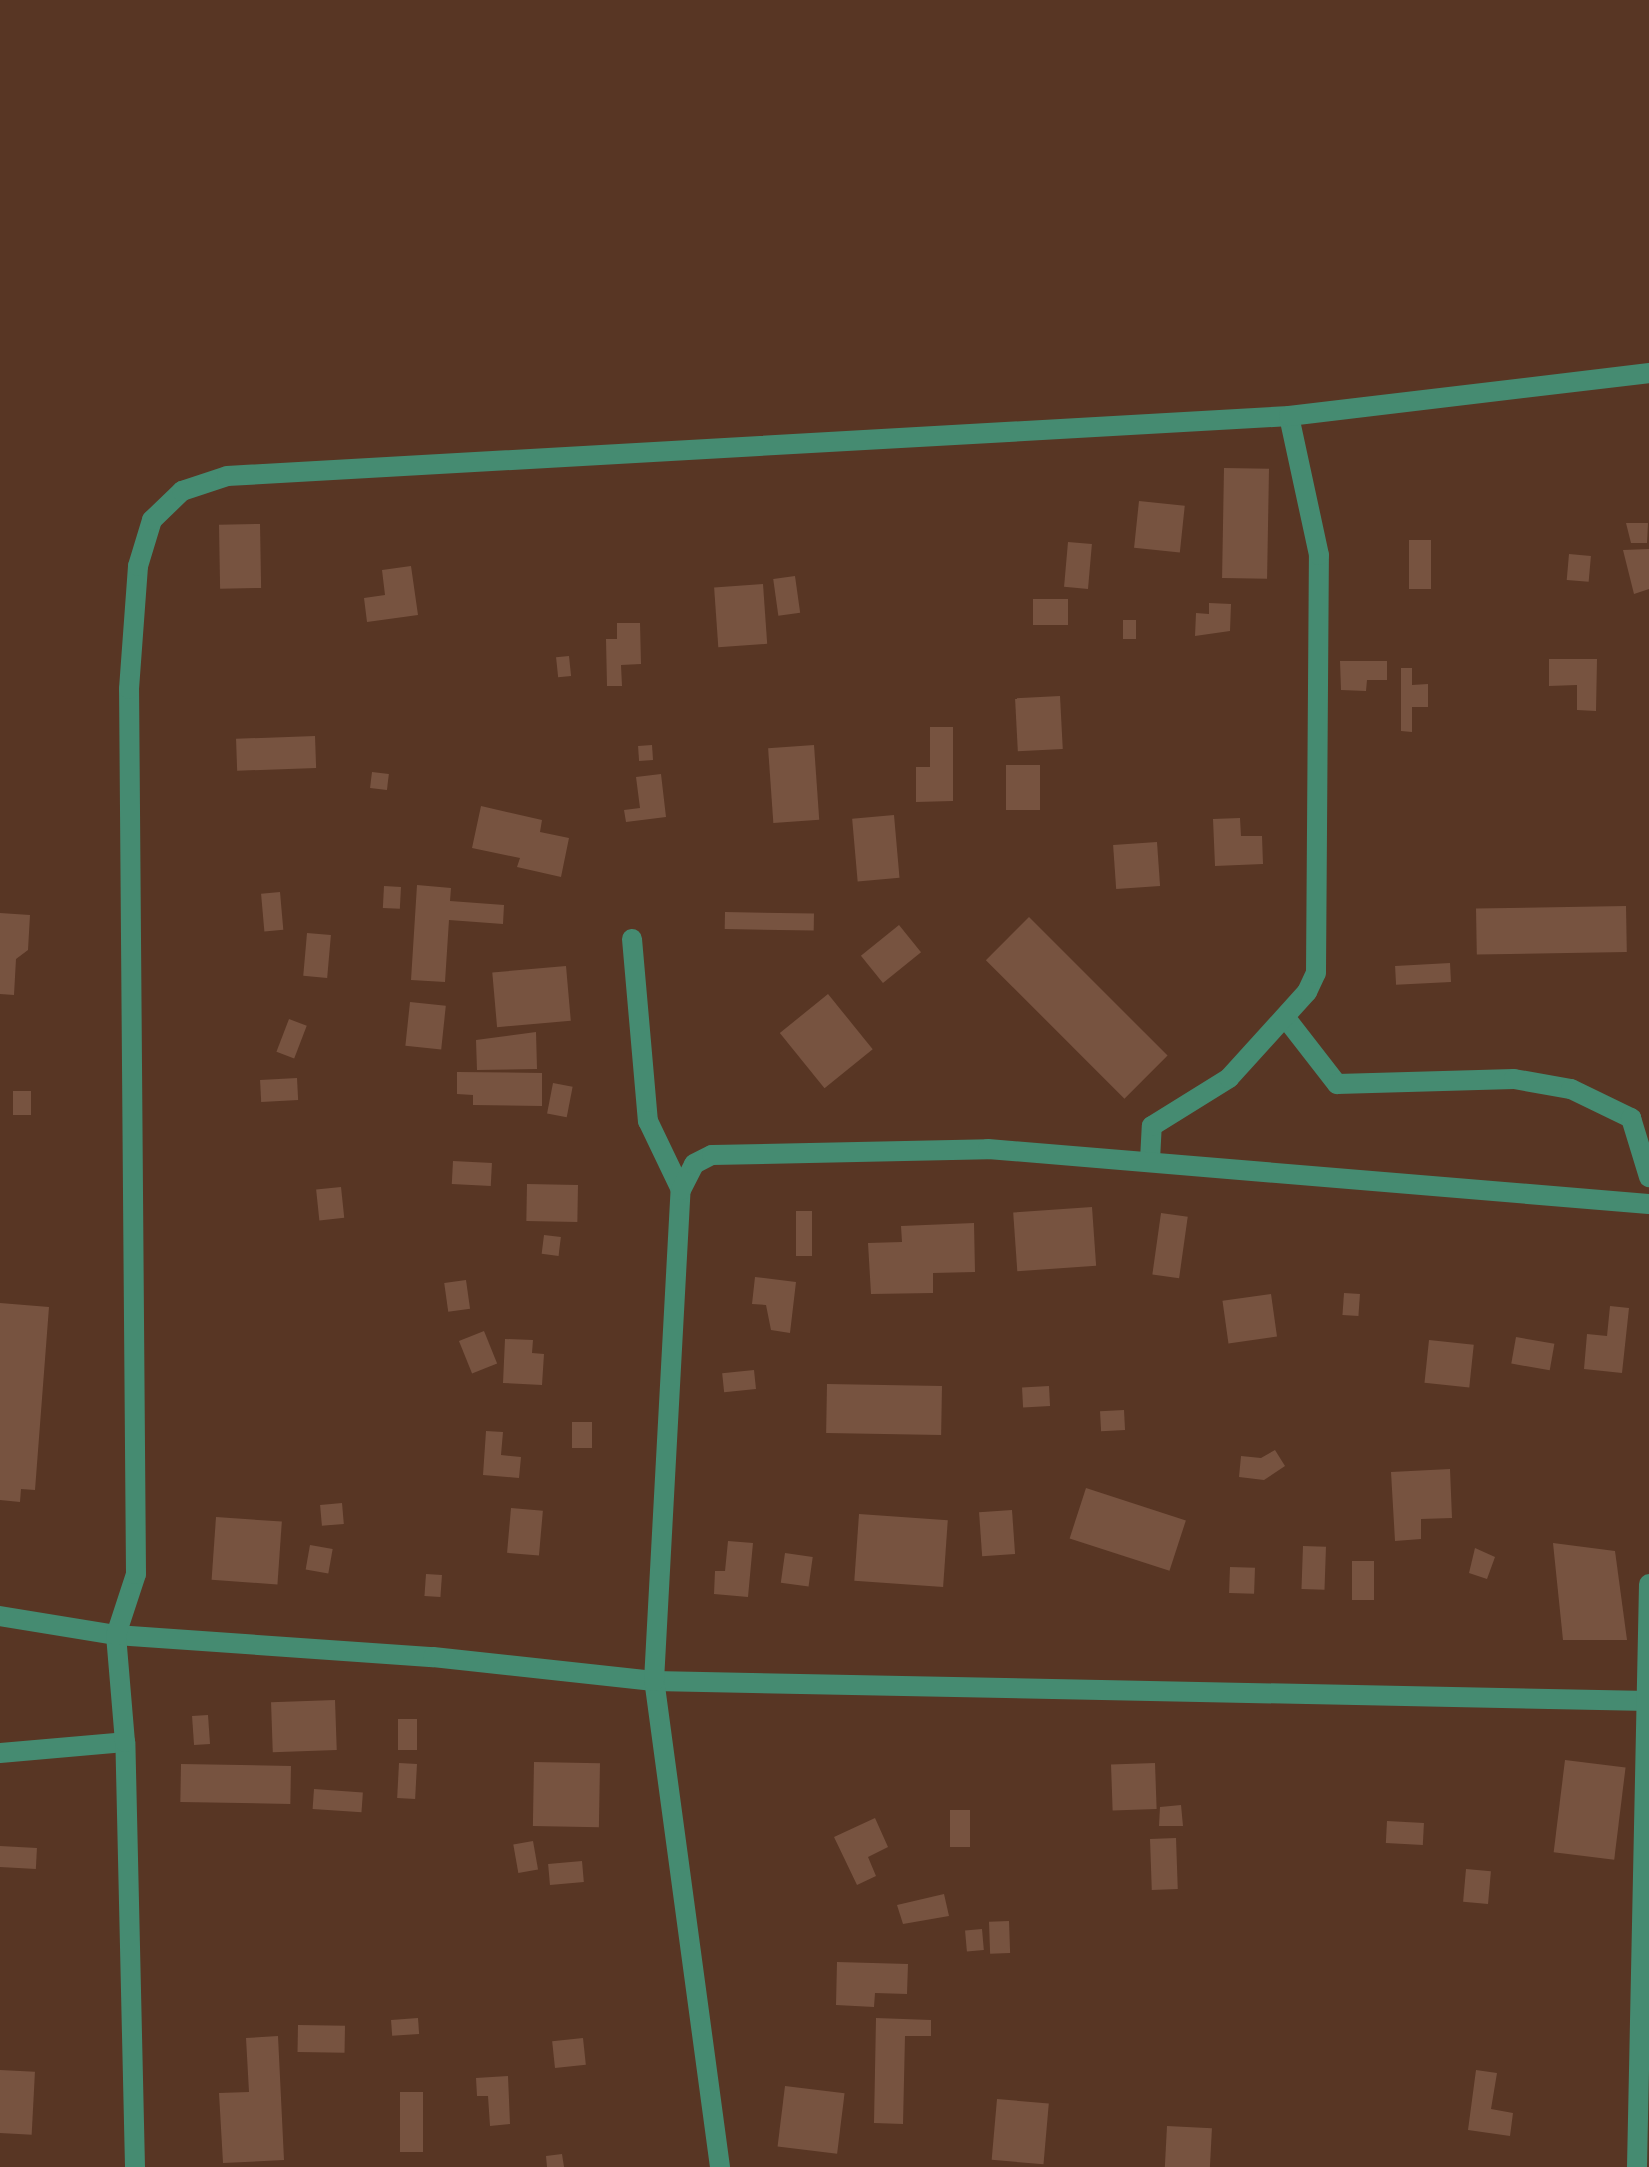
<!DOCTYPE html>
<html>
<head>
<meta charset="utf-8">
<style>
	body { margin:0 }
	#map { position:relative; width:1649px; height:2167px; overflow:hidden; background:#583624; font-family:Signika,sans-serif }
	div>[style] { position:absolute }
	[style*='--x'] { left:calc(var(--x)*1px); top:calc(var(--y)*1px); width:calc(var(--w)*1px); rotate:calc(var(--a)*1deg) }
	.building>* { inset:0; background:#775340; transform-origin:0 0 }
	.street>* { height:20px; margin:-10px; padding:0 10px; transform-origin:10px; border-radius:10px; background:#458b71 }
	span { translate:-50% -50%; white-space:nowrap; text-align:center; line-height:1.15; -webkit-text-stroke:10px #583624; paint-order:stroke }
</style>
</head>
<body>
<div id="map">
	<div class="building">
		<div style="left:1224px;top:468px;width:45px;height:110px;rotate:1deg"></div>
		<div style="left:1139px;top:501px;width:46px;height:47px;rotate:6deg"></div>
		<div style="clip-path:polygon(1626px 523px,1648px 523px,1647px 543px,1631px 543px)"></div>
		<div style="left:260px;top:524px;width:64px;height:41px;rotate:89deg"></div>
		<div style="left:1409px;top:540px;width:22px;height:49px"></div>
		<div style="left:1068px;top:542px;width:24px;height:45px;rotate:5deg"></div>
		<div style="clip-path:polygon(1649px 549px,1649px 589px,1634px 594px,1623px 550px)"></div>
		<div style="left:1569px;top:554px;width:22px;height:26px;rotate:5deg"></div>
		<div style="clip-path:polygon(411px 566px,418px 615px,367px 622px,364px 598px,385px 595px,382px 570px)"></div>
		<div style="left:795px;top:576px;width:37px;height:22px;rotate:82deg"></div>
		<div style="left:763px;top:584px;width:60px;height:49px;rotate:86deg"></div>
		<div style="left:1033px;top:599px;width:35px;height:26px"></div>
		<div style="clip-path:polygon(1209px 603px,1231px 604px,1230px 631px,1195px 636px,1196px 613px,1209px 614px)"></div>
		<div style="left:1123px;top:620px;width:13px;height:19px"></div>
		<div style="clip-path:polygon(617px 623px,640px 623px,641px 664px,621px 665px,622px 686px,607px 686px,606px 639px,617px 639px)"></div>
		<div style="left:569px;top:656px;width:20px;height:13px;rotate:84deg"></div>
		<div style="clip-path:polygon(1549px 659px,1597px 659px,1596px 711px,1577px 710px,1577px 685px,1549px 686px)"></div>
		<div style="clip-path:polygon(1340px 661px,1387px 661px,1387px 680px,1367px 680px,1366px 691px,1341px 690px)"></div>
		<div style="clip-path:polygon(1401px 668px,1412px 668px,1412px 685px,1428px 684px,1428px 707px,1412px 707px,1412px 732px,1401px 731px)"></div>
		<div style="left:1060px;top:696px;width:53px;height:45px;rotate:87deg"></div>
		<div style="clip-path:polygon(930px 727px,953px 727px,953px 801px,916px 802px,916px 767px,930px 767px)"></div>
		<div style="left:315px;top:736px;width:32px;height:79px;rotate:88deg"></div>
		<div style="left:652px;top:745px;width:15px;height:14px;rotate:86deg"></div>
		<div style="left:814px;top:745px;width:75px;height:46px;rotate:86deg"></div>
		<div style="left:1006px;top:765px;width:34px;height:45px"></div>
		<div style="left:372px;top:772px;width:17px;height:16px;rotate:7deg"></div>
		<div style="clip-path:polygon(661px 774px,666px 817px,626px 822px,624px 810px,640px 808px,636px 777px)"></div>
		<div style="clip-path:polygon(481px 806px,542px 820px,540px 832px,569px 838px,561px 877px,517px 867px,520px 858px,472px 848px)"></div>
		<div style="left:894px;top:815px;width:63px;height:42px;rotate:85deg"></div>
		<div style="clip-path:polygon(1240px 818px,1241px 836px,1262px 836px,1263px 864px,1215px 866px,1213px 819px)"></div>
		<div style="left:1157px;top:842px;width:44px;height:44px;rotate:86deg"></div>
		<div style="clip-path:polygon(417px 885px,451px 888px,450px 901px,504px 905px,503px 924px,449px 920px,445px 982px,411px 980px)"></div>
		<div style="left:384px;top:886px;width:17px;height:22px;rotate:3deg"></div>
		<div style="left:280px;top:892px;width:38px;height:19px;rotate:85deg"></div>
		<div style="left:1626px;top:906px;width:46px;height:150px;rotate:89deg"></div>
		<div style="left:725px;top:912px;width:89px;height:17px;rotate:1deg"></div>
		<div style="clip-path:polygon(0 913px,30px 915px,28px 950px,16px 959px,14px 995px,0 994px)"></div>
		<div style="left:1029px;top:917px;width:196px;height:61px;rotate:45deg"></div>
		<div style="left:899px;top:925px;width:35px;height:49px;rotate:51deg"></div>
		<div style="left:307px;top:933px;width:24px;height:43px;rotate:5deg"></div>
		<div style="left:1450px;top:963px;width:19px;height:55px;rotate:87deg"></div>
		<div style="left:566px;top:966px;width:55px;height:74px;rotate:85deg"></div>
		<div style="left:828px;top:994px;width:71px;height:62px;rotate:51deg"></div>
		<div style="left:410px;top:1002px;width:36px;height:44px;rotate:6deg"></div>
		<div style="left:289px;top:1019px;width:19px;height:35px;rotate:21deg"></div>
		<div style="clip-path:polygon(536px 1032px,537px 1069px,477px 1070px,476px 1040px)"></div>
		<div style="clip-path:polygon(457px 1072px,542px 1073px,542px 1106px,473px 1105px,473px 1095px,457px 1094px)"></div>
		<div style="left:297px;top:1078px;width:22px;height:37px;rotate:87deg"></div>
		<div style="left:553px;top:1083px;width:20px;height:31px;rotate:11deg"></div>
		<div style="left:13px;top:1091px;width:18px;height:24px"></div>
		<div style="left:453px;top:1161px;width:39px;height:23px;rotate:3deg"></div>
		<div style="left:527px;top:1184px;width:51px;height:37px;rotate:1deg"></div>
		<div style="left:341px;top:1187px;width:31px;height:25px;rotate:84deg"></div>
		<div style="left:1092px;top:1207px;width:59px;height:79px;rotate:86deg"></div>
		<div style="left:796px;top:1211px;width:16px;height:45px"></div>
		<div style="left:1161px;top:1213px;width:27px;height:62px;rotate:8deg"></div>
		<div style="clip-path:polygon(974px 1223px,975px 1272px,933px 1273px,933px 1293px,871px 1294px,868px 1243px,902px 1242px,901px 1226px)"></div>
		<div style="left:544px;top:1235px;width:17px;height:19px;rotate:7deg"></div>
		<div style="clip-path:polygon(755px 1277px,796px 1282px,790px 1333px,771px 1330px,766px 1305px,752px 1304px)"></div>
		<div style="left:466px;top:1280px;width:29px;height:22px;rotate:82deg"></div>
		<div style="left:1344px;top:1293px;width:16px;height:22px;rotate:4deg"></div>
		<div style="left:1271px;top:1294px;width:43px;height:49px;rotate:82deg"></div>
		<div style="clip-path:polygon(0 1303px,49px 1307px,35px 1490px,21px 1489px,20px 1502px,0 1500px)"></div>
		<div style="clip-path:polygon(1610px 1306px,1629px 1308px,1622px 1373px,1584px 1369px,1587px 1334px,1607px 1336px)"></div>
		<div style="left:484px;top:1331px;width:35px;height:27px;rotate:68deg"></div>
		<div style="left:1516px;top:1337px;width:39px;height:27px;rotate:10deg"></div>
		<div style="clip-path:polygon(505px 1339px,533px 1340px,532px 1353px,544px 1354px,542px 1385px,503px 1383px)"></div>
		<div style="left:1429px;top:1340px;width:45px;height:43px;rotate:6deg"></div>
		<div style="left:754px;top:1370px;width:19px;height:32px;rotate:84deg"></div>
		<div style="left:827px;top:1384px;width:115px;height:49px;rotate:1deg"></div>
		<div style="left:1049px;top:1386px;width:20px;height:27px;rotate:87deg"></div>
		<div style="left:1124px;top:1410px;width:20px;height:24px;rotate:87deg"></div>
		<div style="left:572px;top:1422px;width:20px;height:26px"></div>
		<div style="clip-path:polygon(486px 1431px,503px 1432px,501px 1455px,521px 1457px,519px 1478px,483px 1475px)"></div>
		<div style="clip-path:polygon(1275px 1450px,1285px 1466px,1264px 1480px,1239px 1477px,1241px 1456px,1261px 1458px)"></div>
		<div style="clip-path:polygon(1450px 1469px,1452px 1518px,1421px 1519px,1421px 1539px,1395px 1541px,1391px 1472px)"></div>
		<div style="left:1086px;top:1488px;width:105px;height:53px;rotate:18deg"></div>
		<div style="left:342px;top:1503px;width:21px;height:22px;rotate:85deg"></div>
		<div style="left:511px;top:1508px;width:32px;height:45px;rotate:5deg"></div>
		<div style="left:1012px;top:1510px;width:44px;height:33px;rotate:86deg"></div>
		<div style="left:859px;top:1514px;width:89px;height:67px;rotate:4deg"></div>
		<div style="left:216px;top:1517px;width:66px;height:63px;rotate:4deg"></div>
		<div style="clip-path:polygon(728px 1541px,753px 1543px,748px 1597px,714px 1594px,715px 1571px,725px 1571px)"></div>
		<div style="clip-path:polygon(1553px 1543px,1615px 1551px,1627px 1640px,1563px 1640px)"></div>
		<div style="left:310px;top:1545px;width:23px;height:25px;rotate:10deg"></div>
		<div style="left:1303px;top:1546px;width:23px;height:43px;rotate:2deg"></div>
		<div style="clip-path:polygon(1475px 1548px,1495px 1557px,1487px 1579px,1469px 1573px)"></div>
		<div style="left:785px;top:1553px;width:28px;height:30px;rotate:8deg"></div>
		<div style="left:1374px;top:1561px;width:39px;height:22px;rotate:90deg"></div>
		<div style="left:1230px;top:1567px;width:25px;height:26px;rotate:2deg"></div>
		<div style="left:426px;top:1574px;width:16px;height:22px;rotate:4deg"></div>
		<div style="left:335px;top:1700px;width:50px;height:64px;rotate:88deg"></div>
		<div style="left:208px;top:1715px;width:29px;height:16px;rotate:86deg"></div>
		<div style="left:398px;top:1719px;width:19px;height:31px"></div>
		<div style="left:1565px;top:1760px;width:61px;height:93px;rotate:7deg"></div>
		<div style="left:534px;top:1762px;width:66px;height:64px;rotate:1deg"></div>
		<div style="left:399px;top:1763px;width:18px;height:35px;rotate:3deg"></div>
		<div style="left:1155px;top:1763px;width:46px;height:44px;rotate:88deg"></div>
		<div style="left:181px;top:1764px;width:110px;height:38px;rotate:1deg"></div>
		<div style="left:314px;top:1789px;width:49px;height:20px;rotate:4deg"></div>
		<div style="clip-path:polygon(1181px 1805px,1183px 1826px,1159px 1826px,1160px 1807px)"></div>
		<div style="left:950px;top:1810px;width:20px;height:37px"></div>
		<div style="clip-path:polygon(875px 1818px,888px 1847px,868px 1857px,876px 1876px,857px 1885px,834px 1837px)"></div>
		<div style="left:1387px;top:1821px;width:37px;height:22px;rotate:3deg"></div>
		<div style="left:1176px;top:1838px;width:51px;height:26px;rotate:88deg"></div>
		<div style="left:533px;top:1841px;width:29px;height:20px;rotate:80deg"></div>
		<div style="left:0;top:1846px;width:37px;height:21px;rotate:3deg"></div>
		<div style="left:582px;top:1861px;width:21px;height:34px;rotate:85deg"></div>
		<div style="left:1466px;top:1869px;width:25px;height:33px;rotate:5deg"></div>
		<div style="clip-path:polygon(944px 1894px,949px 1916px,903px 1924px,897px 1905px)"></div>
		<div style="left:1009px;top:1921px;width:32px;height:20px;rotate:88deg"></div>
		<div style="left:982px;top:1929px;width:21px;height:17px;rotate:85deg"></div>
		<div style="clip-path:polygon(837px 1962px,908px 1964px,907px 1994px,875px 1993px,874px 2007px,836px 2005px)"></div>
		<div style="left:418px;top:2018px;width:16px;height:27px;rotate:86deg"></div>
		<div style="clip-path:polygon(876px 2018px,931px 2020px,931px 2036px,905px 2036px,903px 2124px,874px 2123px)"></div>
		<div style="left:298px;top:2025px;width:47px;height:27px;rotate:1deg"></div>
		<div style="clip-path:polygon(278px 2036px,284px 2160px,223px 2163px,219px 2093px,249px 2092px,246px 2038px)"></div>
		<div style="left:583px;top:2038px;width:27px;height:31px;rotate:84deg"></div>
		<div style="left:0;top:2070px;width:35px;height:63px;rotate:3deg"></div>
		<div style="clip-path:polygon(1476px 2070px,1497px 2073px,1491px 2109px,1513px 2113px,1510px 2136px,1468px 2130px)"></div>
		<div style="clip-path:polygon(508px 2076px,510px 2124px,490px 2126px,488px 2096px,477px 2096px,476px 2078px)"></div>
		<div style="left:785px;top:2086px;width:60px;height:61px;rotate:7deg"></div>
		<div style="left:400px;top:2092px;width:23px;height:60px"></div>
		<div style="left:997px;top:2099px;width:52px;height:61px;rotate:5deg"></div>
		<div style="left:1167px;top:2126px;width:45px;height:41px;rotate:3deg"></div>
		<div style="clip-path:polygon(562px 2154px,564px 2167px,547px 2167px,546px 2156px)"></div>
	</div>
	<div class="street">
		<div style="--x:632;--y:939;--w:183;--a:85"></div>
		<div style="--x:648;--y:1121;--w:76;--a:64.4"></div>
		<div style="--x:1285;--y:1017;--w:85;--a:52.2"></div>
		<div style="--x:1337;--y:1084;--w:177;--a:-1.6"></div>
		<div style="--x:1514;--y:1079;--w:58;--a:10"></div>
		<div style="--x:1571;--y:1089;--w:67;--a:25.8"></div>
		<div style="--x:1631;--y:1118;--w:62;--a:73"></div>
		<div style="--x:1150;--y:1160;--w:34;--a:-87"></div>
		<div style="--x:1152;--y:1126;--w:91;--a:-31.9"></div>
		<div style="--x:1229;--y:1078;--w:116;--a:-47.8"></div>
		<div style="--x:1307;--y:992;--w:21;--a:-65"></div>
		<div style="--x:1316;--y:973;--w:418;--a:-89.6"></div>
		<div style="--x:1319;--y:555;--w:142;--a:-102.2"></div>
		<div style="--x:0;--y:1616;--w:118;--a:9.3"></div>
		<div style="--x:116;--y:1635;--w:318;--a:4"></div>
		<div style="--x:433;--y:1657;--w:222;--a:6.2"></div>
		<div style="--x:654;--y:1681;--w:995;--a:1.15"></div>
		<div style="--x:0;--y:1753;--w:125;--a:-5"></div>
		<div style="--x:135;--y:2167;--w:425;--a:-91.3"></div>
		<div style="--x:125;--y:1742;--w:107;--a:-94.8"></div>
		<div style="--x:116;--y:1635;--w:64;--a:-71.8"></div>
		<div style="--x:136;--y:1574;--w:885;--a:-90.45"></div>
		<div style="--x:129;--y:689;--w:123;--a:-85.8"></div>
		<div style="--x:138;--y:566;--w:48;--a:-73.1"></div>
		<div style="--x:152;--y:520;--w:42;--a:-44"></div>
		<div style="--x:182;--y:491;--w:47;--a:-18.4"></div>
		<div style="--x:227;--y:476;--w:1064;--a:-3.23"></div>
		<div style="--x:1289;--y:416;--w:363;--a:-6.8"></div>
		<div style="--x:720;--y:2167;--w:490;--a:-97.7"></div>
		<div style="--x:654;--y:1681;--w:492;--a:-86.9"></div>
		<div style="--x:681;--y:1190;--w:29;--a:-63"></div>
		<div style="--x:694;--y:1164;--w:20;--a:-27"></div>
		<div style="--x:712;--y:1155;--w:276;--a:-1.2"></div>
		<div style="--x:988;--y:1149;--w:663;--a:4.76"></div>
		<div style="--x:1637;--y:2167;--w:583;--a:-88.82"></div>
	</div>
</div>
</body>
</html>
